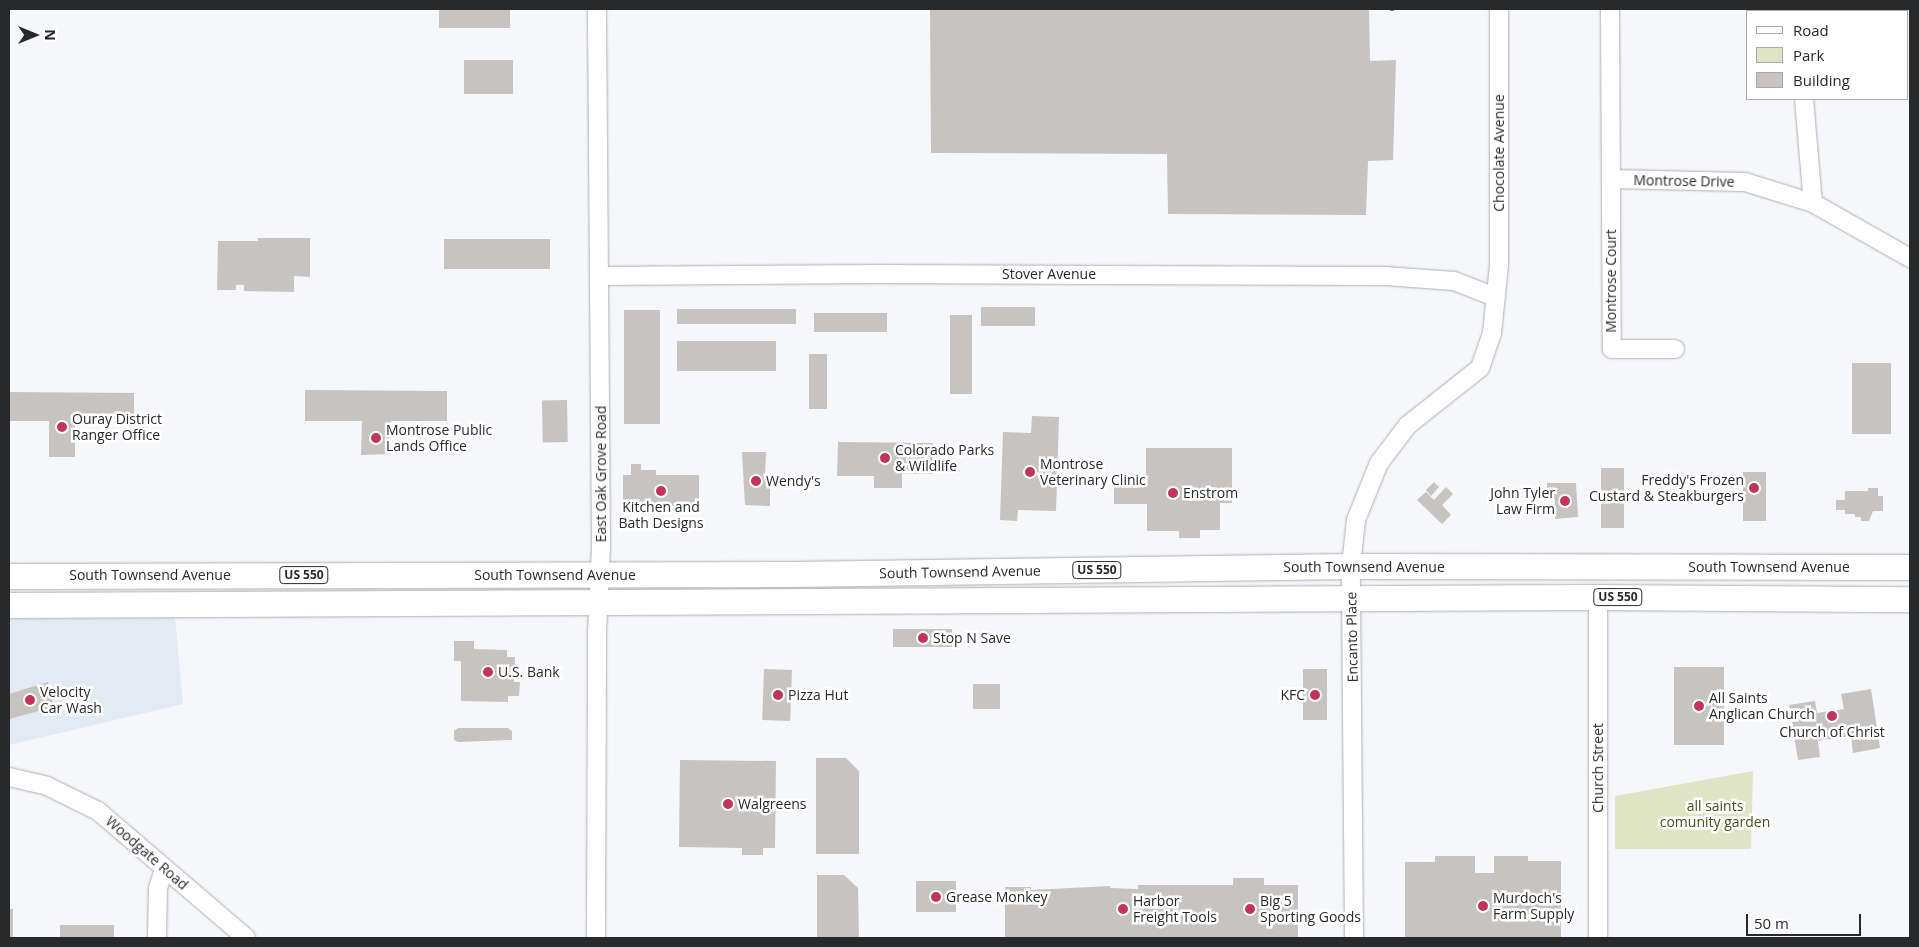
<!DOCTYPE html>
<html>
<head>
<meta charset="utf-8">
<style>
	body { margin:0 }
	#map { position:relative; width:1919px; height:947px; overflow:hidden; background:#f5f7fa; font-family:"Open Sans",sans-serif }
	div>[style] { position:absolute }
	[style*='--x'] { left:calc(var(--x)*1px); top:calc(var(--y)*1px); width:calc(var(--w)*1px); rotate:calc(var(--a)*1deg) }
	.built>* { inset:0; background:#e4eaf3 }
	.green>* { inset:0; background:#dfe4c5 }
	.building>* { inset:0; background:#c6c3c1; transform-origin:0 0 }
	.roads { filter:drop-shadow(0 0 1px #adafb2) drop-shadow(0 0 1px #adafb2) }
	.minor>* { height:18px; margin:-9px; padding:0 9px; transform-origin:9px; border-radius:9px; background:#fff }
	.highway>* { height:25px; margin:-12.5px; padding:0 12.5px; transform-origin:12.5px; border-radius:12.5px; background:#fff }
	.rail>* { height:4px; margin-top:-2px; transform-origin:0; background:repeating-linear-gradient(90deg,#757678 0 2.5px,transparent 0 7.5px) }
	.dots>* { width:14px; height:14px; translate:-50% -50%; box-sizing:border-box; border:2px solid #fff; border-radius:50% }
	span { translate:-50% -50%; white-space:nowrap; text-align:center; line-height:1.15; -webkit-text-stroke:5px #fff; paint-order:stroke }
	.shield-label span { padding:1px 4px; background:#fff; border:1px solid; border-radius:4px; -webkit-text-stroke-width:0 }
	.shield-label { font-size:12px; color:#28292a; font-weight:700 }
	.street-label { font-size:14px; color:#28292a }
	.poi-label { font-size:14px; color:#28292a }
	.left { translate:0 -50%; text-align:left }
	.right { translate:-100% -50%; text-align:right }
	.park-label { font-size:14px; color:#474d17 }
	.frame { position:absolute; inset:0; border:10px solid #28292a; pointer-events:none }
	.legend { position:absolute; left:1746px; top:10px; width:162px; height:90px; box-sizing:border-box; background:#fff; border:1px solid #a9a9aa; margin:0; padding:6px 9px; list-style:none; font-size:15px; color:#28292a }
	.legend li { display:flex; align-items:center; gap:10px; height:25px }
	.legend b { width:25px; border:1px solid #a9a9aa }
	.north { position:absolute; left:10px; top:10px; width:50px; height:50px; -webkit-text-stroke:4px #fff; paint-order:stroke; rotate:90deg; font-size:14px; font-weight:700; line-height:20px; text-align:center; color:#28292a }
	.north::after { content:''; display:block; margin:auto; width:18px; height:22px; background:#28292a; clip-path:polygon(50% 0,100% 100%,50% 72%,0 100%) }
	.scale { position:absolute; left:1746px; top:914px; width:115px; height:22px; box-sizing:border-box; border:2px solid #28292a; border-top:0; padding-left:6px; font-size:15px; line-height:18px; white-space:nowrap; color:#28292a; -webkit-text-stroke:4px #fff; paint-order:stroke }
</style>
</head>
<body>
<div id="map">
	<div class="built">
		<div style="clip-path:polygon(175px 618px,183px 704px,9px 745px,9px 619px)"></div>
	</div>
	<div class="green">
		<div style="clip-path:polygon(1753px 771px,1751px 849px,1615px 849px,1615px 796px)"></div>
	</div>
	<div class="building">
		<div style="left:439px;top:9px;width:71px;height:19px"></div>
		<div style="clip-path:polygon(930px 9px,1369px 9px,1370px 61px,1396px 60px,1393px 160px,1368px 161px,1366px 215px,1168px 214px,1167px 154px,931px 153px)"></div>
		<div style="left:464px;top:60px;width:49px;height:34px"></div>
		<div style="clip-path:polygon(258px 238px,310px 238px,310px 277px,294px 276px,294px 292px,244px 291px,244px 285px,236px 285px,236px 290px,217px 290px,218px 241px,258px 241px)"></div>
		<div style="left:444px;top:239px;width:106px;height:30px"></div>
		<div style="left:981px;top:307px;width:54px;height:19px"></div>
		<div style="left:796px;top:309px;width:15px;height:119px;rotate:90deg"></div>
		<div style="left:624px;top:310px;width:36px;height:114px"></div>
		<div style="left:814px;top:313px;width:73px;height:19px"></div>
		<div style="left:950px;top:315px;width:22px;height:79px"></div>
		<div style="left:677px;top:341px;width:99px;height:30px"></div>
		<div style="left:809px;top:354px;width:18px;height:55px"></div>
		<div style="left:1852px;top:363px;width:39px;height:71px"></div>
		<div style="clip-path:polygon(305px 390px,447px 391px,447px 421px,391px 421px,391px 454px,361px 455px,362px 421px,305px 421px)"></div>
		<div style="clip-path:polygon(9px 392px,134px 393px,134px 419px,75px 418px,75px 457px,49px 457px,49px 421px,9px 421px)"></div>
		<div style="left:567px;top:400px;width:42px;height:25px;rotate:89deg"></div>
		<div style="clip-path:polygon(1032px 416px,1059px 417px,1056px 511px,1018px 510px,1017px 521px,1000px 520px,1003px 432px,1031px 433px)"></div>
		<div style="clip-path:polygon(838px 442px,933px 443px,933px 474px,902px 474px,902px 488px,874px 488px,874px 476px,837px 476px)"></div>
		<div style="clip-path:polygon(1146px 448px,1232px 448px,1232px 503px,1220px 503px,1220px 530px,1200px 530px,1200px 538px,1179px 538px,1179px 531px,1147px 531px,1147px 504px,1114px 504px,1114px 483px,1146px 483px)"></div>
		<div style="clip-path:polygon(742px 452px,766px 452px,765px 475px,770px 475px,770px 506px,745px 505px)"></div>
		<div style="clip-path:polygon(631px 464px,641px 464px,641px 470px,656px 470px,656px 475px,699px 475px,699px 506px,646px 506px,646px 512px,632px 512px,632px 506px,623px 506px,623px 475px,631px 475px)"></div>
		<div style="left:1601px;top:468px;width:23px;height:60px"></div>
		<div style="left:1743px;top:472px;width:23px;height:49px"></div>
		<div style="clip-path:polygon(1434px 482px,1439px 487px,1431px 496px,1426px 490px)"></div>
		<div style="clip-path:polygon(1547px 483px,1576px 483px,1578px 517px,1555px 519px,1555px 499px,1547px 499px)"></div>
		<div style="clip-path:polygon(1446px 487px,1453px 494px,1442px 505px,1451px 515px,1442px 524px,1417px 500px,1426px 492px,1434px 500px)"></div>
		<div style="clip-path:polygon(1868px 488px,1878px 488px,1878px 496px,1883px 496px,1883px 511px,1873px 511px,1869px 521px,1861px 521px,1861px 517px,1855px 517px,1855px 514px,1845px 514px,1845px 510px,1836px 510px,1836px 500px,1845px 500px,1845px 491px,1868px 491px)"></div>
		<div style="left:893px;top:629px;width:59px;height:18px"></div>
		<div style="clip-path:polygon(454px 641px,474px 641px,474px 649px,507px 650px,507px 657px,515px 657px,514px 682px,520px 682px,519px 696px,508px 696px,508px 702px,461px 701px,461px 661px,454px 661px)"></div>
		<div style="left:1674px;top:667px;width:50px;height:78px"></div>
		<div style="left:764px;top:669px;width:28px;height:51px;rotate:2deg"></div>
		<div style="left:1303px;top:669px;width:24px;height:51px"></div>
		<div style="clip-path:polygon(48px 682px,54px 707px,9px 719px,9px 694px)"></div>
		<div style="left:973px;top:684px;width:27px;height:25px"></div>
		<div style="clip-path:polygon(1871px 689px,1880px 748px,1853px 753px,1851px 736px,1818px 741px,1820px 757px,1798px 760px,1789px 705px,1815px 701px,1817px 713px,1844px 709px,1841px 694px)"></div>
		<div style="clip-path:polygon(458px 728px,508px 728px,512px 731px,512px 740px,458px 742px,454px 740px,454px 731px)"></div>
		<div style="clip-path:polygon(816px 758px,846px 758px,859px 771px,859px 854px,816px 854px)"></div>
		<div style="clip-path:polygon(680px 760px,776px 761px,775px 848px,763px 848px,763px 855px,742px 855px,742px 848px,679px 847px)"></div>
		<div style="clip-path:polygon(1435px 856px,1475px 856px,1475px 873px,1494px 873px,1494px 856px,1528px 856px,1528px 861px,1561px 861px,1561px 938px,1405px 938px,1405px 862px,1435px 862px)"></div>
		<div style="clip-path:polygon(817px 875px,844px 875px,858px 888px,859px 938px,817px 938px)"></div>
		<div style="clip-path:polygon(1233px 878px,1264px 878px,1264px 885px,1298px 885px,1298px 938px,1005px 938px,1005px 887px,1031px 887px,1031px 890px,1110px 886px,1110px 888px,1138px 889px,1138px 885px,1233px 885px)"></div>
		<div style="left:956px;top:881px;width:31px;height:40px;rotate:90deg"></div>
		<div style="left:9px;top:909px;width:4px;height:29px"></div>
		<div style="left:60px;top:925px;width:54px;height:13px"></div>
	</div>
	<div class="roads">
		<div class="minor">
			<div style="--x:1610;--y:9;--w:340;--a:89.7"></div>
			<div style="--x:1612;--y:349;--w:63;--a:0"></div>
			<div style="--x:1796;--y:9;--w:2;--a:90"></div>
			<div style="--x:1804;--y:99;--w:104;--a:85.1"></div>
			<div style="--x:1611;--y:179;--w:134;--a:1.3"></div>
			<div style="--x:1745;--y:182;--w:71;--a:17.2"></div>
			<div style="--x:1813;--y:203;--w:112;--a:29.6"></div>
			<div style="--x:599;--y:276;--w:279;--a:-0.4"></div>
			<div style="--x:878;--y:274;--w:507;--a:0.23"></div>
			<div style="--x:1385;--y:276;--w:69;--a:4.1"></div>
			<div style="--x:1454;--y:281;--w:44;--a:21.3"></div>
			<div style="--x:1598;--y:597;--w:341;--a:90"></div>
			<div style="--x:9;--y:777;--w:39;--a:13"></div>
			<div style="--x:47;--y:786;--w:57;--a:26.1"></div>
			<div style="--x:98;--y:811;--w:195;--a:40.6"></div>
			<div style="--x:157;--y:938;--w:50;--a:-88.9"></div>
			<div style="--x:158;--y:888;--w:20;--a:-72"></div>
			<div style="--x:596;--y:938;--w:306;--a:-89.8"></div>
			<div style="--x:597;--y:632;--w:85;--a:-87.3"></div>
			<div style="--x:601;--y:547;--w:538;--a:-90.43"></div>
			<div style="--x:1354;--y:938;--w:372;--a:-90.5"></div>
			<div style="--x:1351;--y:566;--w:46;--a:-83.8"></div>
			<div style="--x:1356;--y:520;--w:61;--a:-68"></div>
			<div style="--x:1379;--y:463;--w:48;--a:-52.7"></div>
			<div style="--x:1408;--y:425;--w:92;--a:-38.4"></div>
			<div style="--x:1480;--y:368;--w:37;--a:-71"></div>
			<div style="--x:1492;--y:333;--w:68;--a:-84.1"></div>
			<div style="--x:1499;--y:265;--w:256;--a:-90"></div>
		</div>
		<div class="highway">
			<div style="--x:9;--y:576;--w:783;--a:-0.15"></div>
			<div style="--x:792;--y:574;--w:559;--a:-0.82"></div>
			<div style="--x:1351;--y:566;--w:559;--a:0.1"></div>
			<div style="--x:9;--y:605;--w:1589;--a:-0.29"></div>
			<div style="--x:1598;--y:597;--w:312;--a:0.4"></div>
		</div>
	</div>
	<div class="rail">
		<div style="--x:1392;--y:9;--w:7;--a:90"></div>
	</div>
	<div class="dots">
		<div style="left:62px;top:427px;background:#c3345b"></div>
		<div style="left:376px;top:438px;background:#c3345b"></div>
		<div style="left:885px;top:458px;background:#c3345b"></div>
		<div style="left:1030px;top:472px;background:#c3345b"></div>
		<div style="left:756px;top:481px;background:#c3345b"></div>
		<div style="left:1754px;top:488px;background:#c3345b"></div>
		<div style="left:661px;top:491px;background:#c3345b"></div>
		<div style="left:1173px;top:493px;background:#c3345b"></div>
		<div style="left:1565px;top:501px;background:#c3345b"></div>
		<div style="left:923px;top:638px;background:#c3345b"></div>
		<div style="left:488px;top:672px;background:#c3345b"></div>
		<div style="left:778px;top:695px;background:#c3345b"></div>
		<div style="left:1315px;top:695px;background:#c3345b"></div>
		<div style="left:30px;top:700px;background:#c3345b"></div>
		<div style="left:1699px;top:706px;background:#c3345b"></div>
		<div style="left:1832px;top:716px;background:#c3345b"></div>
		<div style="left:728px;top:804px;background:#c3345b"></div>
		<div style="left:936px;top:897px;background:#c3345b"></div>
		<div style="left:1483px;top:906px;background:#c3345b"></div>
		<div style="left:1123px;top:909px;background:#c3345b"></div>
		<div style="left:1250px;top:909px;background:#c3345b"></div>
	</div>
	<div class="shield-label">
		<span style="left:1097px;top:570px">US 550</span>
		<span style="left:304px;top:575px">US 550</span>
		<span style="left:1618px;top:597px">US 550</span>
	</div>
	<div class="street-label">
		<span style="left:1499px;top:153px;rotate:-90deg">Chocolate Avenue</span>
		<span style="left:1684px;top:181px;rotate:1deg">Montrose Drive</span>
		<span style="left:1049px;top:274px">Stover Avenue</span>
		<span style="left:1611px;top:281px;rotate:-90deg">Montrose Court</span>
		<span style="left:601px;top:474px;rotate:-90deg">East Oak Grove Road</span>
		<span style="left:1364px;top:567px">South Townsend Avenue</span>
		<span style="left:1769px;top:567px">South Townsend Avenue</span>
		<span style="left:960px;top:572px;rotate:-1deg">South Townsend Avenue</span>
		<span style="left:150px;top:575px">South Townsend Avenue</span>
		<span style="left:555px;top:575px">South Townsend Avenue</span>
		<span style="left:1352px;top:637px;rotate:-91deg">Encanto Place</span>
		<span style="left:1598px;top:768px;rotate:-90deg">Church Street</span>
		<span style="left:147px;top:853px;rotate:41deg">Woodgate Road</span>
	</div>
	<div class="poi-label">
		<span class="left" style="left:72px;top:427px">Ouray District<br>Ranger Office</span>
		<span class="left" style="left:386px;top:438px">Montrose Public<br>Lands Office</span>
		<span class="left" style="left:895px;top:458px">Colorado Parks<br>&amp; Wildlife</span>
		<span class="left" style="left:1040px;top:472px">Montrose<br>Veterinary Clinic</span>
		<span class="right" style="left:1744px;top:488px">Freddy's Frozen<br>Custard &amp; Steakburgers</span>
		<span class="left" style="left:766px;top:481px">Wendy's</span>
		<span class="left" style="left:1183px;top:493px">Enstrom</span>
		<span class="right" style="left:1555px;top:501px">John Tyler<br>Law Firm</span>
		<span style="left:661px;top:515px">Kitchen and<br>Bath Designs</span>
		<span class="left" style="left:933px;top:638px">Stop N Save</span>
		<span class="left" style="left:498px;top:672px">U.S. Bank</span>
		<span class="left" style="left:40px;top:700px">Velocity<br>Car Wash</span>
		<span class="left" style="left:788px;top:695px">Pizza Hut</span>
		<span class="right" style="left:1305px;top:695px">KFC</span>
		<span class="left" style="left:1709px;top:706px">All Saints<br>Anglican Church</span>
		<span style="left:1832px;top:732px">Church of Christ</span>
		<span class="left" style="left:738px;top:804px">Walgreens</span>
		<span class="left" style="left:946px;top:897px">Grease Monkey</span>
		<span class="left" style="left:1493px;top:906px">Murdoch's<br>Farm Supply</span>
		<span class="left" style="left:1133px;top:909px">Harbor<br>Freight Tools</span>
		<span class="left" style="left:1260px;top:909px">Big 5<br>Sporting Goods</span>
	</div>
	<div class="park-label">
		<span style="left:1715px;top:814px">all saints<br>comunity garden</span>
	</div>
	<div class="frame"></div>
	<ul class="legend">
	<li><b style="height:6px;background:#fff"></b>Road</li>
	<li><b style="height:14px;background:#dfe4c5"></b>Park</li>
	<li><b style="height:14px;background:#c6c3c1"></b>Building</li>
	</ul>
	<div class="north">N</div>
	<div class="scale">50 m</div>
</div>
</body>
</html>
